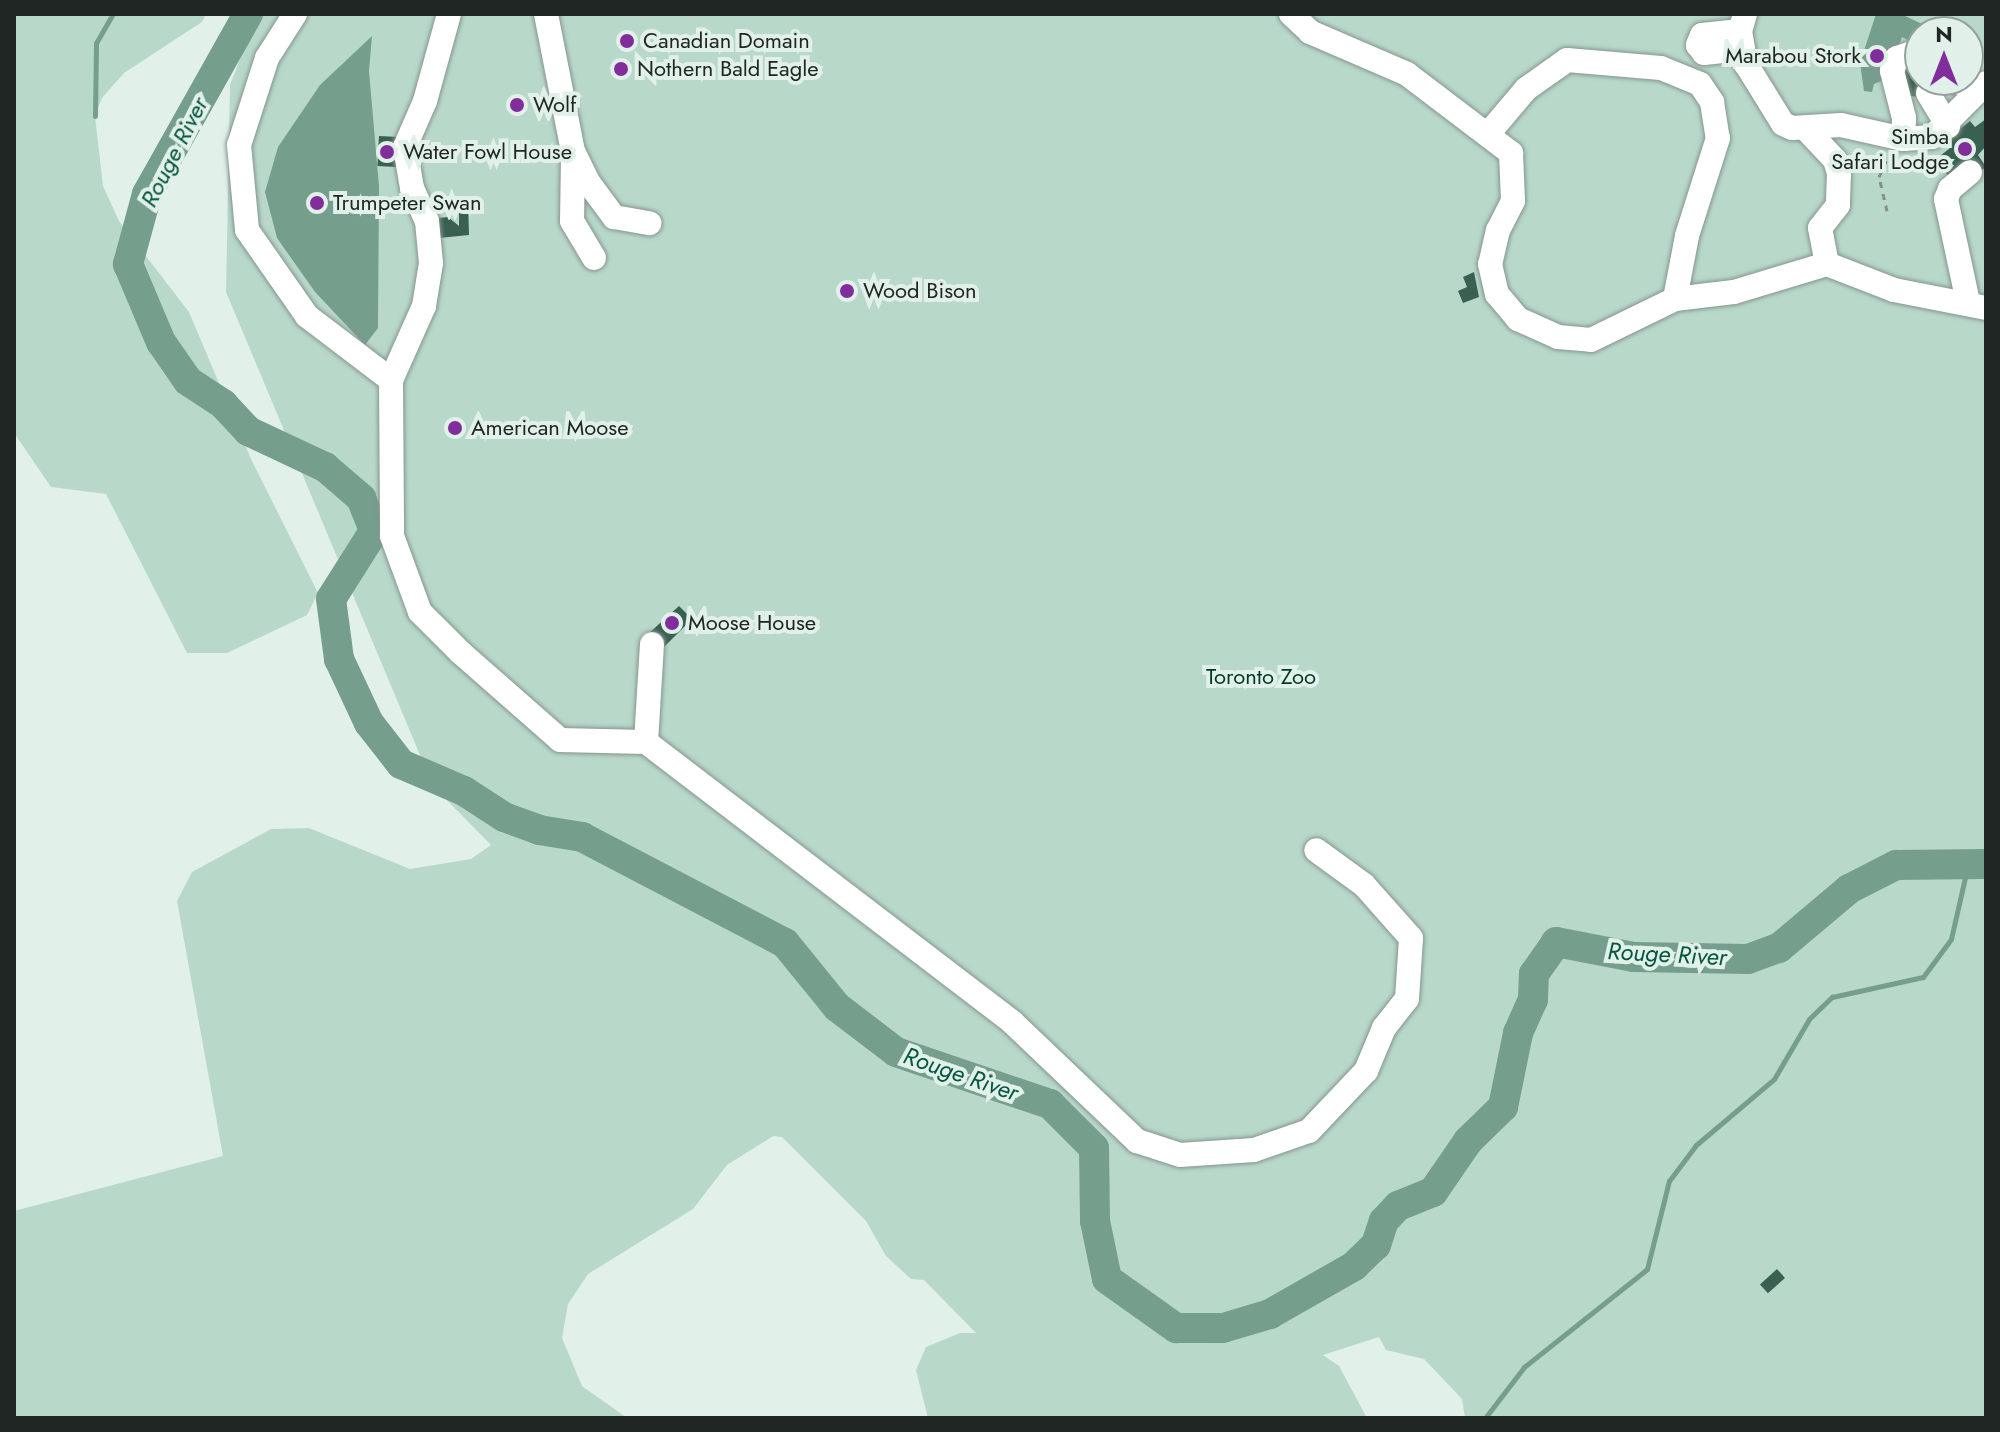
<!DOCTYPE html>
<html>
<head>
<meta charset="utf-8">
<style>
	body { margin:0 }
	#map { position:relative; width:2000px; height:1432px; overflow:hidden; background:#e1f1ea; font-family:Jost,sans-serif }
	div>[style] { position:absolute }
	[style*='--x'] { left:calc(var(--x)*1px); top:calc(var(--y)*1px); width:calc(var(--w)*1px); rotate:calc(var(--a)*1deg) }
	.green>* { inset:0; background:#b8d9ca }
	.water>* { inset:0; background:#769e8d }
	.stream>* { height:5px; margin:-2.5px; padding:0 2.5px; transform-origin:2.5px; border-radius:2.5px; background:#769e8d }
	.river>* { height:30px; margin:-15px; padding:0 15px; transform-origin:15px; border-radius:15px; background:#769e8d }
	.building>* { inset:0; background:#3a6051; transform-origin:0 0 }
	.path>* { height:3px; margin-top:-1.5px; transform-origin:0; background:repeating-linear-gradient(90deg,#85908b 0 6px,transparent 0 12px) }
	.roads { filter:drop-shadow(0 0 2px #86958e) drop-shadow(0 0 2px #86958e) }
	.minor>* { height:24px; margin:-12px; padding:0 12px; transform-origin:12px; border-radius:12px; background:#fff }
	.dots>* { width:22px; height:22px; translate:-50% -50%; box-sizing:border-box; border:4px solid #e1f1ea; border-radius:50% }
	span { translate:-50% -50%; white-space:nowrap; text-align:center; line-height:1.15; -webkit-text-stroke:8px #e1f1ea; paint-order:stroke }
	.poi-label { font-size:22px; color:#202624 }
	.left { translate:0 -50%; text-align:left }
	.right { translate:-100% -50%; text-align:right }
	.park-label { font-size:22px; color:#003928 }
	.water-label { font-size:24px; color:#06563f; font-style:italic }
	.frame { position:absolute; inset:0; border:16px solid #202624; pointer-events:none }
	.north { position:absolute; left:1904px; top:16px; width:80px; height:80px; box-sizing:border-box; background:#e1f1ea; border:2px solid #94a09b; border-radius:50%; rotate:0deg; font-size:22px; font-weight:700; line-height:32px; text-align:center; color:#202624 }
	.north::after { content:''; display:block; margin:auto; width:28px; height:36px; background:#822d9c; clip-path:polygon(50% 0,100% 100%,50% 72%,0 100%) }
</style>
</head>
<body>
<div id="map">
	<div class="green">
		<div style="clip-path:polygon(14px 14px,206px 14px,202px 22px,124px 73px,102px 98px,95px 116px,103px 186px,119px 221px,189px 312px,251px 459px,318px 593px,307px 615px,227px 653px,187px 653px,106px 494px,51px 487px,14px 433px)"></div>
		<div style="clip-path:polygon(evenodd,258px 14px,1986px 14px,1986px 1418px,1465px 1418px,1462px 1399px,1424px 1359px,1386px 1350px,1379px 1337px,1323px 1355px,1339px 1366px,1367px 1418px,928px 1418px,916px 1370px,926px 1347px,960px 1333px,976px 1333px,924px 1280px,911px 1279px,886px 1256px,866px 1221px,782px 1137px,773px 1136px,727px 1165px,693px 1209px,588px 1274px,568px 1304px,562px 1338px,582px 1386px,627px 1418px,14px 1418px,14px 1211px,223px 1156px,177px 901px,192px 872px,271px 829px,309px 828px,410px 869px,471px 859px,491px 845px,433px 786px,226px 292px,230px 85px,258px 14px,1920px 32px,1968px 32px,1968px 80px,1920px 80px,1920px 32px)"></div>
	</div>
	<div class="water">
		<div style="clip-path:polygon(1876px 14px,1901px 14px,1939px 32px,1920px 32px,1920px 46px,1902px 37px,1888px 78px,1874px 84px,1872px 92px,1864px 91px,1860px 63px)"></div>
		<div style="clip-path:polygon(372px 36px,369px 71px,379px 186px,378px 328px,365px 345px,315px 292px,277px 238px,265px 192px,278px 147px,320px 85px)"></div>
	</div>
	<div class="stream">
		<div style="--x:95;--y:116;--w:73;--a:-89.2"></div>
		<div style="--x:96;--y:43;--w:34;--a:-60"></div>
		<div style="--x:1485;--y:1418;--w:64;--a:-52.6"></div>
		<div style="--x:1524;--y:1367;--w:157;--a:-38.5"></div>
		<div style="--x:1647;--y:1269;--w:91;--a:-76"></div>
		<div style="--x:1669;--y:1181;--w:45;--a:-53.1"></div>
		<div style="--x:1696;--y:1145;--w:102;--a:-40.2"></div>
		<div style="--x:1774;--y:1079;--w:69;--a:-59.7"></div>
		<div style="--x:1809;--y:1019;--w:32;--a:-44"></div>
		<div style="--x:1832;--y:997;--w:93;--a:-12.4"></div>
		<div style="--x:1923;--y:977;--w:47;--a:-53.6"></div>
		<div style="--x:1951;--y:939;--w:77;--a:-77.2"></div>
	</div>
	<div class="river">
		<div style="--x:248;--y:14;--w:206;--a:119.3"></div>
		<div style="--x:147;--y:194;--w:73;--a:105.2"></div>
		<div style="--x:128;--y:264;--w:85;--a:67.1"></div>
		<div style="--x:161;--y:342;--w:47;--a:55.3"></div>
		<div style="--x:188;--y:381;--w:42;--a:33.3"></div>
		<div style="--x:223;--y:404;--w:37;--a:47"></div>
		<div style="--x:248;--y:431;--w:85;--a:25.1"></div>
		<div style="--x:325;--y:467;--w:48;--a:40.7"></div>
		<div style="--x:361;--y:498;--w:35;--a:68"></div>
		<div style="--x:374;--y:531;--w:80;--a:122.3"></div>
		<div style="--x:331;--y:599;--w:61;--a:82.4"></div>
		<div style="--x:339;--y:659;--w:71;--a:64.9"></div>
		<div style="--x:369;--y:723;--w:52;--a:52"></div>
		<div style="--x:401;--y:764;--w:69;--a:23.2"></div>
		<div style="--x:464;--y:791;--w:48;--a:33"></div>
		<div style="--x:504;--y:817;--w:37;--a:20"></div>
		<div style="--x:539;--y:830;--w:44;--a:9.2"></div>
		<div style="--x:582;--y:837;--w:229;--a:27.6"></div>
		<div style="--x:785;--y:943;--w:82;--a:50.9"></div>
		<div style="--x:837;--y:1007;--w:74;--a:37.3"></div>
		<div style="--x:896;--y:1052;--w:163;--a:18.7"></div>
		<div style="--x:1050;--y:1104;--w:62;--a:45"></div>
		<div style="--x:1094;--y:1148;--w:73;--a:89.2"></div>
		<div style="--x:1095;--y:1221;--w:59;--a:78.3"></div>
		<div style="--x:1107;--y:1279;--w:85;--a:35.4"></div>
		<div style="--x:1176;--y:1328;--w:47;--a:0"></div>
		<div style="--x:1223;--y:1328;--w:49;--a:-16.6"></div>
		<div style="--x:1270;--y:1314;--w:97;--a:-29.7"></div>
		<div style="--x:1354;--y:1266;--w:30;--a:-44"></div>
		<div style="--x:1376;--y:1245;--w:25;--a:-72"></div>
		<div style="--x:1384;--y:1221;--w:21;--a:-47"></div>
		<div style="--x:1398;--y:1206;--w:38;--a:-22"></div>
		<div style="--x:1433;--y:1192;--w:62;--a:-55.5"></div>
		<div style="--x:1468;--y:1141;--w:49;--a:-44.2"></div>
		<div style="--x:1503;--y:1107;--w:76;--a:-78.5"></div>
		<div style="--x:1518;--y:1033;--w:36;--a:-66"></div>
		<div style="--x:1533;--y:1000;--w:26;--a:-88"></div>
		<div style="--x:1534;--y:974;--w:39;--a:-55"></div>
		<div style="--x:1556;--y:942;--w:79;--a:10.9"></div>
		<div style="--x:1634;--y:957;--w:114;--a:1"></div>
		<div style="--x:1748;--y:959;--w:33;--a:-20"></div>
		<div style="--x:1779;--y:948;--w:92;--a:-40.1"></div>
		<div style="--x:1849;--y:889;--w:53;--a:-27.1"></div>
		<div style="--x:1896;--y:865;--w:90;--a:-0.6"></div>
	</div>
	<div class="building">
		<div style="clip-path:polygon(1920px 60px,1920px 80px,1935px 80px,1922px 98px,1907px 95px,1899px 67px)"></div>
		<div style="clip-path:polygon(1986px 119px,1986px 146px,1978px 155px,1986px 167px,1976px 175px,1950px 178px,1935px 160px,1950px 148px,1944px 141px,1970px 121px,1975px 127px)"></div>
		<div style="left:379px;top:136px;width:19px;height:30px;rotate:3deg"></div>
		<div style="clip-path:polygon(459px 198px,468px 198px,469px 235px,439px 238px,439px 218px,448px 217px,459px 226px)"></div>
		<div style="clip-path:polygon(1474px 272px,1479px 297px,1463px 303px,1458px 291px,1467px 287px,1463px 277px)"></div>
		<div style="clip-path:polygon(679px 606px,692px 619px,664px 647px,648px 634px)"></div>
		<div style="left:1777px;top:1269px;width:12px;height:23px;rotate:48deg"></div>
	</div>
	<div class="path">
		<div style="--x:1887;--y:211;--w:35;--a:-103"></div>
		<div style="--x:1879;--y:177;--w:22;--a:-66"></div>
	</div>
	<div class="roads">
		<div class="minor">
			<div style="--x:295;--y:14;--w:52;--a:122.5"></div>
			<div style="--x:267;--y:58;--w:91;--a:107.8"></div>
			<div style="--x:239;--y:145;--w:85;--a:84.6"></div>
			<div style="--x:247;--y:230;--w:105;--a:55.1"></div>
			<div style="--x:307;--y:316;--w:106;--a:37.3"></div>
			<div style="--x:449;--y:14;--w:90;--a:105.4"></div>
			<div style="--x:425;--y:101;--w:50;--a:113.5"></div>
			<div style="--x:405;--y:147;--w:42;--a:80.3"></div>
			<div style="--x:412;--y:188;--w:36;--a:66"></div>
			<div style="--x:427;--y:221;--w:42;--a:84.6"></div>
			<div style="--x:431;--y:263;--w:44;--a:99.2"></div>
			<div style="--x:424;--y:306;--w:81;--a:114"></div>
			<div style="--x:391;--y:380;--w:156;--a:89.6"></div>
			<div style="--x:392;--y:536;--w:81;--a:69.8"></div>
			<div style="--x:420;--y:612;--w:57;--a:45"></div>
			<div style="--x:460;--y:652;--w:133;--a:41.3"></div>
			<div style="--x:560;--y:740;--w:86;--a:1.3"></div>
			<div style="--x:646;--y:742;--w:461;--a:37.4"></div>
			<div style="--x:1012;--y:1022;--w:173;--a:43.6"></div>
			<div style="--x:1137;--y:1141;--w:45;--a:18"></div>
			<div style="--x:1180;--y:1155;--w:74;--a:-3.9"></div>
			<div style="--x:1254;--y:1150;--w:58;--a:-19.1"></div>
			<div style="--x:1309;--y:1131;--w:83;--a:-46.5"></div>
			<div style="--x:1366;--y:1071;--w:47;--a:-67.3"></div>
			<div style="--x:1384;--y:1028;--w:37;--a:-52"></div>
			<div style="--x:1407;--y:999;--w:61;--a:-86.2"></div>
			<div style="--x:1411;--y:938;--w:71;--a:-131.6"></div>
			<div style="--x:1364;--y:885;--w:59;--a:-143.9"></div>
			<div style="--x:546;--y:14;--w:140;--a:78.9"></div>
			<div style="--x:573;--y:151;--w:34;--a:64"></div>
			<div style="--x:588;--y:182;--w:44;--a:53.4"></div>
			<div style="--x:614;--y:217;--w:36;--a:10"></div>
			<div style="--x:1291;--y:14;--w:26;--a:43"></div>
			<div style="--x:1310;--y:32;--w:106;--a:23.4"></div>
			<div style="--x:1407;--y:74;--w:131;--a:37.2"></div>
			<div style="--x:1511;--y:153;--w:48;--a:87.6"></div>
			<div style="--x:1513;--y:201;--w:33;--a:117"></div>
			<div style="--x:1498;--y:230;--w:35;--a:103"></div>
			<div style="--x:1490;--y:264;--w:31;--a:77"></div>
			<div style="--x:1497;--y:294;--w:33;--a:50"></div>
			<div style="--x:1518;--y:319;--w:44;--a:24.2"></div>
			<div style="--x:1558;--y:337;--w:33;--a:5"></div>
			<div style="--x:1591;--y:340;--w:93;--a:-26"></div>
			<div style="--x:1675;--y:299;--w:59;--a:-6.8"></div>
			<div style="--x:1734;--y:292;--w:97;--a:-16.8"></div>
			<div style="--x:1827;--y:264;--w:72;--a:21.2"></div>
			<div style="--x:1894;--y:290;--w:94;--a:11.1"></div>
			<div style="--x:1745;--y:14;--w:18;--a:106"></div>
			<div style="--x:1740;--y:31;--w:34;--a:80"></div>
			<div style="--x:1746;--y:64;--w:70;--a:58.3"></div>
			<div style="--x:1783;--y:124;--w:10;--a:24"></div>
			<div style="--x:1792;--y:128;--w:49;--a:-3.5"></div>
			<div style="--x:1841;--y:125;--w:64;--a:12.7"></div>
			<div style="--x:1903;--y:139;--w:29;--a:-4"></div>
			<div style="--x:1932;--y:137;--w:76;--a:-45"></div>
			<div style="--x:1740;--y:31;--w:38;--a:174"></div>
			<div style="--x:1702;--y:35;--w:11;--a:112"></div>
			<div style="--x:1698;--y:45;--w:10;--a:53"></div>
			<div style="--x:1704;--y:53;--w:37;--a:-6"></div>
			<div style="--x:1953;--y:80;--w:28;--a:21"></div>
			<div style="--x:1928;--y:93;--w:39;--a:59"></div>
			<div style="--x:1805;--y:128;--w:44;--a:46.8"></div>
			<div style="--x:1835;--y:160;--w:14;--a:73"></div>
			<div style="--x:1839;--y:173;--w:32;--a:92"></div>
			<div style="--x:1838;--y:205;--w:29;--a:128"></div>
			<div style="--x:1820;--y:228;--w:37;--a:79"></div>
			<div style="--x:1488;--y:134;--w:59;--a:-49.8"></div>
			<div style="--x:1526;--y:89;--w:50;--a:-35.3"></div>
			<div style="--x:1567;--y:60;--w:94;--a:4.9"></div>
			<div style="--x:1661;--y:68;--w:42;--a:22.3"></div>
			<div style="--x:1700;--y:84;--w:22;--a:56"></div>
			<div style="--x:1712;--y:102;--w:36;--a:81"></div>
			<div style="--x:1718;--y:138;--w:103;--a:107.6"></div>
			<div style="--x:1687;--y:236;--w:64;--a:100.8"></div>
			<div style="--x:1903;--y:139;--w:21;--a:-87"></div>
			<div style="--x:1904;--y:118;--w:49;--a:-104.3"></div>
			<div style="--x:1892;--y:71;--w:14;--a:-69"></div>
			<div style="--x:1897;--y:58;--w:24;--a:-19"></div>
			<div style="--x:573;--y:158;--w:63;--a:90.9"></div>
			<div style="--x:572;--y:221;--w:43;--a:59.3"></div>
			<div style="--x:1968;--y:302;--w:105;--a:-102.1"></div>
			<div style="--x:1946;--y:199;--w:11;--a:-68"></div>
			<div style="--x:1950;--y:189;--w:26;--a:-40"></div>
			<div style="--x:646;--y:742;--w:98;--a:-86.5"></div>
		</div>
	</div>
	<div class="dots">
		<div style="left:627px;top:41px;background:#822d9c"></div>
		<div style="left:1877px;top:56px;background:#822d9c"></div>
		<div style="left:621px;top:69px;background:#822d9c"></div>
		<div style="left:517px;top:105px;background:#822d9c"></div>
		<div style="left:1965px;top:149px;background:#822d9c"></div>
		<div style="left:387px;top:152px;background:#822d9c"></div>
		<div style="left:317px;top:203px;background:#822d9c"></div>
		<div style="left:847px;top:291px;background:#822d9c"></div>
		<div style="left:455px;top:428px;background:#822d9c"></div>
		<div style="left:672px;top:623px;background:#822d9c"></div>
	</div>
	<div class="poi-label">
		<span class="left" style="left:643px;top:41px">Canadian Domain</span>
		<span class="right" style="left:1861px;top:56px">Marabou Stork</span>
		<span class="left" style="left:637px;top:69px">Nothern Bald Eagle</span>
		<span class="left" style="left:533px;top:105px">Wolf</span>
		<span class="right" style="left:1949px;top:149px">Simba<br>Safari Lodge</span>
		<span class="left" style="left:403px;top:152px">Water Fowl House</span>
		<span class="left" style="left:333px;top:203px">Trumpeter Swan</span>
		<span class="left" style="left:863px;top:291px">Wood Bison</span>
		<span class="left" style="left:471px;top:428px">American Moose</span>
		<span class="left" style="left:688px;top:623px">Moose House</span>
	</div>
	<div class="park-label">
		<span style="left:1261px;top:677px">Toronto Zoo</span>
	</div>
	<div class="water-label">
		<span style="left:174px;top:152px;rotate:-63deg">Rouge River</span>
		<span style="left:1667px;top:954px;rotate:3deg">Rouge River</span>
		<span style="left:961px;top:1074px;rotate:19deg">Rouge River</span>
	</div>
	<div class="frame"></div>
	<div class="north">N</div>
</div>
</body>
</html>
